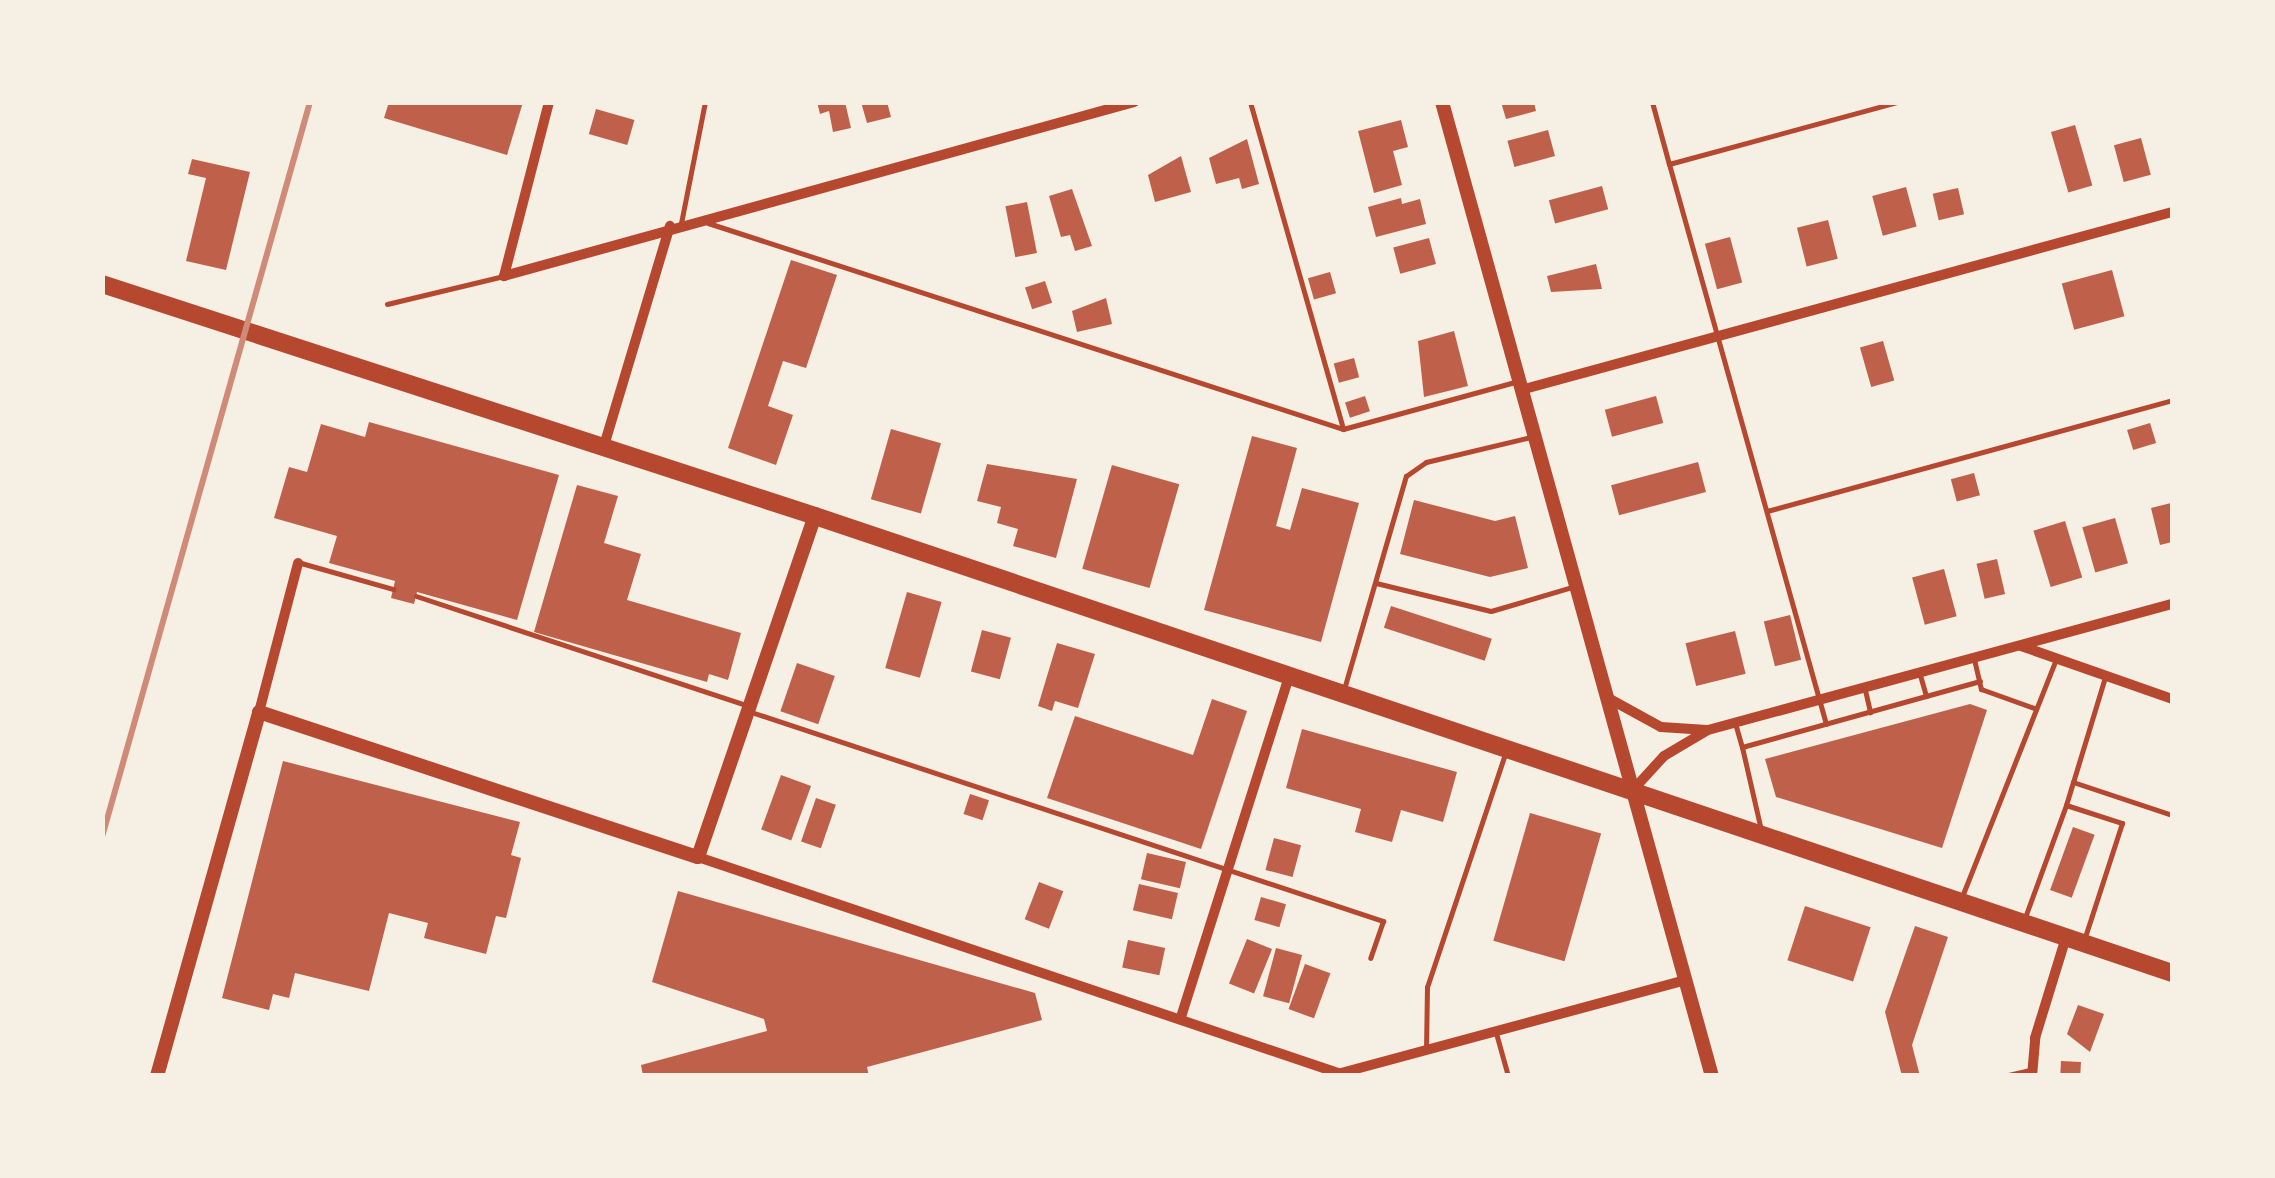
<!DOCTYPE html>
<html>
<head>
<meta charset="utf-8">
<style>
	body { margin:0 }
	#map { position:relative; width:2275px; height:1178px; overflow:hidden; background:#f6efe4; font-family:Commissioner,sans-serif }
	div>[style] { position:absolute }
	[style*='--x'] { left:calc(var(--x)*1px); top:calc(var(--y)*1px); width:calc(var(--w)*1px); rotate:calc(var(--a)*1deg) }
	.building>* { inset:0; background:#bf614a; transform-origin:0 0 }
	.service>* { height:5px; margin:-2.5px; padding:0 2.5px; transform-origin:2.5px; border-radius:2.5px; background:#b5482f }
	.minor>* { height:10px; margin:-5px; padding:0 5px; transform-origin:5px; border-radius:5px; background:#b5482f }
	.tertiary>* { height:14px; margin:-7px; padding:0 7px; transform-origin:7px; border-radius:7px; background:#b5482f }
	.primary>* { height:18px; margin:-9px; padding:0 9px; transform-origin:9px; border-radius:9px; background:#b5482f }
	.rail>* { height:6px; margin:-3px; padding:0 3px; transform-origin:3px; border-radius:3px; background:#cf8b77 }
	span { translate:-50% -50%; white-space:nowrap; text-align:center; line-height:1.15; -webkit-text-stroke:9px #f6efe4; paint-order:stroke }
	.frame { position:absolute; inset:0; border:105px solid #f6efe4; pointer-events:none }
</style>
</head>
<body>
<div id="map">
	<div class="building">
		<div style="clip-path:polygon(389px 102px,523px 102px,507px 155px,384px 118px)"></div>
		<div style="clip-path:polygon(817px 102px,845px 102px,851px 128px,833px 132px,829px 111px,820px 114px)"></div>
		<div style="clip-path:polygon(861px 102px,887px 102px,891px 117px,867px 123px)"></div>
		<div style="clip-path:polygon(1501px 102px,1534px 102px,1536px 111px,1506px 119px)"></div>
		<div style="left:596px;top:109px;width:40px;height:26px;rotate:16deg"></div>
		<div style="clip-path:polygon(1401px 120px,1408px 147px,1393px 151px,1402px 185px,1374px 193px,1358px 131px)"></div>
		<div style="left:2075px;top:125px;width:63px;height:25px;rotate:74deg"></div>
		<div style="left:1548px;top:130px;width:27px;height:42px;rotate:75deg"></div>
		<div style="left:2141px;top:138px;width:38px;height:28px;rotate:75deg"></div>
		<div style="clip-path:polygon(1247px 139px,1259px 184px,1242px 189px,1239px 178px,1216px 184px,1209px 158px)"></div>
		<div style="clip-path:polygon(1181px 156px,1191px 192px,1155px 202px,1148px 175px)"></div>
		<div style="clip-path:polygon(192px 159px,250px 172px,226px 270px,186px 261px,206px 178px,188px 174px)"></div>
		<div style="left:1602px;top:186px;width:24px;height:55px;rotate:75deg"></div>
		<div style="left:1906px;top:187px;width:41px;height:35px;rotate:75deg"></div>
		<div style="left:1958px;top:188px;width:27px;height:26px;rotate:77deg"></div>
		<div style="clip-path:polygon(1072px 189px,1092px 246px,1075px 251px,1070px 235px,1061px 237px,1049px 196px)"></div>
		<div style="clip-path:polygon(1401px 198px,1402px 204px,1420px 199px,1426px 224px,1376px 237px,1368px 207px)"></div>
		<div style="left:1027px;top:202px;width:52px;height:22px;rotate:79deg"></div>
		<div style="left:1828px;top:220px;width:40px;height:32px;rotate:76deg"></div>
		<div style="left:1730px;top:237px;width:47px;height:26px;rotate:75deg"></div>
		<div style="left:1429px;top:238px;width:27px;height:37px;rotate:75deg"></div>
		<div style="clip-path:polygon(791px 260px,837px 275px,806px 368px,783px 361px,768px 406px,793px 415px,776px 465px,728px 448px)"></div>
		<div style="clip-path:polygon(1596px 264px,1602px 289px,1551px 292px,1547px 276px)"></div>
		<div style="left:2112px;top:270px;width:48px;height:52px;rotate:75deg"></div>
		<div style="left:1330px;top:272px;width:22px;height:23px;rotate:74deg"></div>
		<div style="left:1045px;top:281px;width:23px;height:21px;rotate:72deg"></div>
		<div style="clip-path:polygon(1106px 298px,1112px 324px,1077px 332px,1072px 311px)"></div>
		<div style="clip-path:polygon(1454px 331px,1468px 386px,1424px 397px,1418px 341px)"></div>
		<div style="left:1883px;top:341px;width:41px;height:24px;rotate:74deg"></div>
		<div style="left:1354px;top:358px;width:20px;height:21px;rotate:75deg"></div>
		<div style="left:1365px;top:396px;width:16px;height:21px;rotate:72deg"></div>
		<div style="left:1656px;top:396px;width:28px;height:53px;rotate:75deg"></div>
		<div style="clip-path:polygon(369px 422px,559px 475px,517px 620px,417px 592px,414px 604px,391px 598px,395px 581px,329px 563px,337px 536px,274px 518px,289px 467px,307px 472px,321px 424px,365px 437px)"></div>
		<div style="left:2150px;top:423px;width:21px;height:24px;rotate:73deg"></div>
		<div style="left:891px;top:429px;width:52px;height:73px;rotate:16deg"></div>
		<div style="clip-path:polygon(1252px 436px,1297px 448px,1276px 526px,1290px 530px,1302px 488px,1359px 503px,1321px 642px,1204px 610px)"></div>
		<div style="left:1698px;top:462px;width:31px;height:90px;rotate:75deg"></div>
		<div style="clip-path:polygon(987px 464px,1077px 479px,1056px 558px,1013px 546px,1018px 529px,997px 523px,1001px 507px,977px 501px)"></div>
		<div style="left:1112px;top:465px;width:70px;height:108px;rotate:16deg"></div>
		<div style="left:1974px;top:473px;width:23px;height:24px;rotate:75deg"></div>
		<div style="clip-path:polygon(577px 485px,618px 496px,604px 543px,641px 554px,627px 600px,741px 633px,728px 680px,709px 674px,707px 682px,534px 632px)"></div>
		<div style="clip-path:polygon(1414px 500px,1495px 521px,1515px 516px,1528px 568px,1490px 577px,1400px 554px)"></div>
		<div style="clip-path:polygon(2171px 503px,2172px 542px,2160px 545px,2151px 508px)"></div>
		<div style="left:2115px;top:518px;width:47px;height:34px;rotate:74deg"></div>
		<div style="left:2065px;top:521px;width:59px;height:33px;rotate:73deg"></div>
		<div style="left:1997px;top:559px;width:36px;height:21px;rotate:77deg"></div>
		<div style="left:1944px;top:569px;width:49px;height:33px;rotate:75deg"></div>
		<div style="left:907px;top:592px;width:36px;height:79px;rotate:16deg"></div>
		<div style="left:1391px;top:606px;width:106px;height:23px;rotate:18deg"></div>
		<div style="left:1790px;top:615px;width:46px;height:27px;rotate:76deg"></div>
		<div style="left:982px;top:630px;width:30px;height:43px;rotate:15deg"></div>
		<div style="left:1735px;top:631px;width:44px;height:51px;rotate:76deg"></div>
		<div style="clip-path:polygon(1057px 643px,1095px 654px,1078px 708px,1055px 701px,1052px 711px,1038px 706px)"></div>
		<div style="left:797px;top:663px;width:40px;height:51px;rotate:19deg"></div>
		<div style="clip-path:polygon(1212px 699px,1247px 711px,1201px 849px,1047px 798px,1075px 716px,1193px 755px)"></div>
		<div style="clip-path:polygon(1970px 704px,1987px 710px,1942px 848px,1776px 797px,1765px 759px)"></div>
		<div style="clip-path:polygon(1302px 729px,1457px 772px,1443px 822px,1401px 810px,1392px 842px,1355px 832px,1361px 809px,1286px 788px)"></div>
		<div style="clip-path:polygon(283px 761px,520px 822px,511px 855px,521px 858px,506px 918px,496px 916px,486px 954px,424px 938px,428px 923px,389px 913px,369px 991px,295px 973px,289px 998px,273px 994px,269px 1010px,222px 998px)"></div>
		<div style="left:781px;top:775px;width:32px;height:58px;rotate:20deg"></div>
		<div style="left:970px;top:794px;width:20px;height:21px;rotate:18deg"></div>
		<div style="left:816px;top:798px;width:21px;height:46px;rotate:19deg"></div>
		<div style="left:1530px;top:813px;width:74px;height:133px;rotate:16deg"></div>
		<div style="left:2073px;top:827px;width:23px;height:67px;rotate:20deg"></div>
		<div style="left:1274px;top:838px;width:28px;height:33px;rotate:15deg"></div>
		<div style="left:1147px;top:853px;width:40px;height:27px;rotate:13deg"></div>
		<div style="left:1039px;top:882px;width:26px;height:40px;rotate:21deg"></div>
		<div style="left:1139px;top:884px;width:40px;height:27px;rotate:13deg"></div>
		<div style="clip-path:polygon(678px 891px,1035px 993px,1042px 1020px,867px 1067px,869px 1076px,643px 1076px,641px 1065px,767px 1031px,764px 1019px,652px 982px)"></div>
		<div style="left:1261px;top:897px;width:26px;height:24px;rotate:16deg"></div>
		<div style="left:1805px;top:906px;width:69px;height:57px;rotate:18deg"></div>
		<div style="clip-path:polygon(1915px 926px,1948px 937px,1912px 1045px,1920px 1076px,1902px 1076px,1885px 1012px)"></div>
		<div style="left:1247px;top:939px;width:27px;height:48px;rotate:22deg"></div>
		<div style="left:1128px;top:940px;width:38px;height:28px;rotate:12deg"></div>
		<div style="left:1276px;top:948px;width:27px;height:50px;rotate:15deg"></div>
		<div style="left:1305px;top:964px;width:27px;height:48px;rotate:20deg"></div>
		<div style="clip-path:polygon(2078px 1005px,2104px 1014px,2090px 1052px,2067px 1034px)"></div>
		<div style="left:2061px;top:1061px;width:20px;height:15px;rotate:3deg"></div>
	</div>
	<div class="service">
		<div style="--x:1250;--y:102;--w:340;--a:74.1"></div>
		<div style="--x:1652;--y:102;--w:64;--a:74.7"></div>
		<div style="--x:681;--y:223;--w:123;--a:-78.8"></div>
		<div style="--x:708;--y:223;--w:668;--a:17.97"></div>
		<div style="--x:1343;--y:429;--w:181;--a:-15.3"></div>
		<div style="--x:387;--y:304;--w:120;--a:-13.5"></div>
		<div style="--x:1767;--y:511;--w:420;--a:-15.3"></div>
		<div style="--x:301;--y:563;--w:96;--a:15.8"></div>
		<div style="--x:1376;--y:583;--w:118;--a:13.7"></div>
		<div style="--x:1491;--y:611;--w:84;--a:-16.5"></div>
		<div style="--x:416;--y:596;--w:347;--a:18.3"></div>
		<div style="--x:1974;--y:659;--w:31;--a:77"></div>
		<div style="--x:1981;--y:689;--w:56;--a:19.7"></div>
		<div style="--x:1920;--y:675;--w:22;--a:74"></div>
		<div style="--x:2105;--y:677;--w:110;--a:106.9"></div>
		<div style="--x:2073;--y:782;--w:104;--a:18.4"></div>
		<div style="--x:1344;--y:689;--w:222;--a:-73.8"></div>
		<div style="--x:1406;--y:476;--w:24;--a:-35"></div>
		<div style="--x:1426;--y:462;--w:108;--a:-13.4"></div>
		<div style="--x:1865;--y:690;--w:23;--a:77"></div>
		<div style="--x:751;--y:712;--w:666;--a:18.3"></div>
		<div style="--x:1383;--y:921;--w:39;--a:109"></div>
		<div style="--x:1735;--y:723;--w:25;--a:74"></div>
		<div style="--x:1826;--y:724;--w:582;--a:-105.66"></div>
		<div style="--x:1669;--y:164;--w:236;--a:-15.2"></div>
		<div style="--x:2066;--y:805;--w:24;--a:-73"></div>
		<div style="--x:1761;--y:830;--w:85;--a:-102.9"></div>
		<div style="--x:1742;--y:747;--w:247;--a:-15.5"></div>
		<div style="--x:1961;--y:899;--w:258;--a:-68.4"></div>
		<div style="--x:2024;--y:920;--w:122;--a:-69.9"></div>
		<div style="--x:2066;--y:805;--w:59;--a:17.8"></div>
		<div style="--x:2122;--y:823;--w:123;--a:108"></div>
		<div style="--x:1496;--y:1033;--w:45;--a:74.4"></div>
		<div style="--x:1426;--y:1050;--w:63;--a:-89.1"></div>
		<div style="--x:1427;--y:987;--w:249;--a:-71.5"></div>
		<div style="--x:2004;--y:1076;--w:28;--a:-13"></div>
	</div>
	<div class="minor">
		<div style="--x:549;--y:102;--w:180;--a:104.5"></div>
		<div style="--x:504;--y:276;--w:654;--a:-15.44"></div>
		<div style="--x:1521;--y:390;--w:675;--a:-15.29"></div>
		<div style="--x:603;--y:449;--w:233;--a:-73.3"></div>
		<div style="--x:2021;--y:646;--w:160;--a:19.3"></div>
		<div style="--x:1608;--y:698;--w:60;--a:28.7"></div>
		<div style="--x:1661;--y:727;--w:46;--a:3.7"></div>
		<div style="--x:259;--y:712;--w:154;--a:-75.3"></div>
		<div style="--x:1632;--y:791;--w:47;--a:-47.6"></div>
		<div style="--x:1664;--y:756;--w:51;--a:-30.6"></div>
		<div style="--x:1708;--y:730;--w:481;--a:-15.2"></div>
		<div style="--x:698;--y:857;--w:685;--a:18.65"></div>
		<div style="--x:1181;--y:1017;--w:357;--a:-72.4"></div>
		<div style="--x:1330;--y:1076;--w:368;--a:-15.1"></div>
		<div style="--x:2032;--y:1076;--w:38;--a:-85"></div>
		<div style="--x:2035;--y:1038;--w:106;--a:-72.9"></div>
	</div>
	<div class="tertiary">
		<div style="--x:1442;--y:102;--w:1011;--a:74.51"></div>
		<div style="--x:157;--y:1076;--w:378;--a:-74.3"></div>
		<div style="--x:259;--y:712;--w:462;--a:18.3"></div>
		<div style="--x:698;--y:857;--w:361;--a:-71.1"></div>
	</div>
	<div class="primary">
		<div style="--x:102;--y:284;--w:750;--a:18.02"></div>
		<div style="--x:815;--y:516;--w:1432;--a:18.61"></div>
	</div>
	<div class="rail">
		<div style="--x:102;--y:837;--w:764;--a:-74.2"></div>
	</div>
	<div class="frame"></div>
</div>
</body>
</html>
